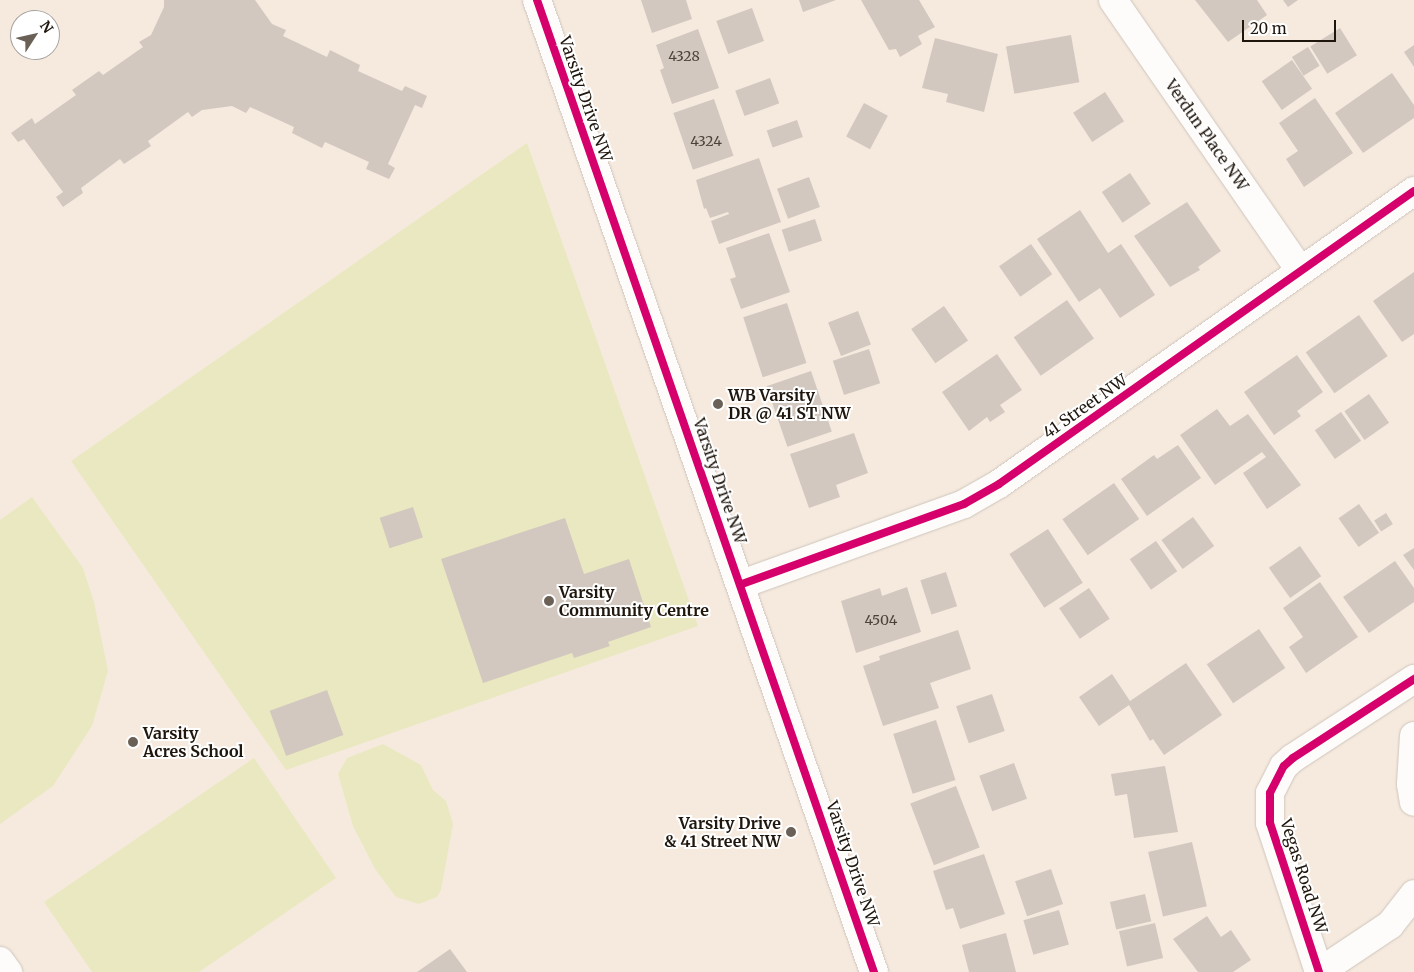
<!DOCTYPE html>
<html>
<head>
<meta charset="utf-8">
<style>
	body { margin:0 }
	#map { position:relative; width:1414px; height:972px; overflow:hidden; background:#f6eadf; font-family:Merriweather,serif }
	div>[style] { position:absolute }
	[style*='--x'] { left:calc(var(--x)*1px); top:calc(var(--y)*1px); width:calc(var(--w)*1px); rotate:calc(var(--a)*1deg) }
	.green>* { inset:0; background:#eae8c1 }
	.building>* { inset:0; background:#d2c8bf; transform-origin:0 0 }
	.roads { filter:drop-shadow(0 0 1px #cec5bb) drop-shadow(0 0 1px #cec5bb) }
	.street>* { height:28px; margin:-14px; padding:0 14px; transform-origin:14px; border-radius:14px; background:#fefcfa }
	.cycleway>* { height:8px; margin:-4px; padding:0 4px; transform-origin:4px; border-radius:4px; background:#d6006c }
	.dots>* { width:14px; height:14px; translate:-50% -50%; box-sizing:border-box; border:2px solid #fff; border-radius:50% }
	span { translate:-50% -50%; white-space:nowrap; text-align:center; line-height:1.15; -webkit-text-stroke:4px #fff; paint-order:stroke }
	.number-label { font-size:14px; color:#4c423a }
	.number-label span { -webkit-text-stroke-width:0 }
	.street-label { font-size:16px; color:#1f160d }
	.poi-label { font-size:16px; color:#1f160d; font-weight:700 }
	.left { translate:0 -50%; text-align:left }
	.right { translate:-100% -50%; text-align:right }
	.north { position:absolute; left:10px; top:10px; width:50px; height:50px; box-sizing:border-box; background:#fff; border:1px solid #a5a29e; border-radius:50%; rotate:55deg; font-size:14px; font-weight:700; line-height:20px; text-align:center; color:#1f160d }
	.north::after { content:''; display:block; margin:auto; width:18px; height:22px; background:#6a6056; clip-path:polygon(50% 0,100% 100%,50% 72%,0 100%) }
	.scale { position:absolute; left:1242px; top:20px; width:94px; height:22px; box-sizing:border-box; border:2px solid #1f160d; border-top:0; padding-left:6px; font-size:15px; line-height:18px; white-space:nowrap; color:#1f160d; -webkit-text-stroke:4px #fff; paint-order:stroke }
</style>
</head>
<body>
<div id="map">
	<div class="green">
		<div style="clip-path:polygon(527px 143px,698px 626px,286px 770px,71px 461px)"></div>
		<div style="clip-path:polygon(32px 497px,83px 568px,94px 602px,108px 671px,92px 726px,53px 786px,0 824px,0 520px)"></div>
		<div style="clip-path:polygon(383px 744px,421px 765px,433px 790px,446px 801px,453px 824px,441px 890px,437px 897px,419px 904px,396px 897px,375px 869px,353px 826px,338px 774px,347px 758px)"></div>
		<div style="clip-path:polygon(254px 758px,336px 878px,199px 972px,92px 972px,44px 902px)"></div>
	</div>
	<div class="building">
		<div style="clip-path:polygon(164px 0,255px 0,272px 24px,286px 30px,283px 36px,327px 57px,330px 50px,360px 65px,358px 71px,402px 91px,405px 86px,427px 96px,422px 108px,415px 105px,388px 164px,395px 168px,389px 179px,366px 169px,369px 162px,325px 142px,322px 148px,292px 133px,294px 127px,250px 107px,246px 113px,232px 106px,202px 110px,192px 117px,188px 112px,148px 141px,151px 146px,124px 164px,120px 159px,81px 188px,83px 193px,63px 207px,56px 197px,63px 192px,24px 139px,18px 142px,11px 133px,32px 118px,35px 124px,76px 95px,72px 90px,99px 71px,103px 75px,143px 47px,139px 42px,151px 35px,164px 7px)"></div>
		<div style="clip-path:polygon(641px 0,686px 0,692px 19px,652px 33px)"></div>
		<div style="clip-path:polygon(799px 0,836px 0,803px 12px)"></div>
		<div style="clip-path:polygon(861px 0,919px 0,935px 27px,918px 36px,922px 44px,900px 57px,896px 49px,889px 50px)"></div>
		<div style="clip-path:polygon(1195px 0,1257px 0,1267px 15px,1228px 42px)"></div>
		<div style="clip-path:polygon(1283px 0,1298px 0,1288px 7px)"></div>
		<div style="left:752px;top:8px;width:35px;height:38px;rotate:70deg"></div>
		<div style="left:1340px;top:28px;width:32px;height:35px;rotate:58deg"></div>
		<div style="clip-path:polygon(698px 29px,719px 88px,672px 104px,660px 70px,664px 68px,656px 45px)"></div>
		<div style="left:1071px;top:35px;width:48px;height:66px;rotate:80deg"></div>
		<div style="clip-path:polygon(935px 38px,998px 54px,984px 112px,946px 102px,948px 94px,922px 88px)"></div>
		<div style="clip-path:polygon(1414px 45px,1414px 67px,1404px 52px)"></div>
		<div style="left:1308px;top:47px;width:22px;height:19px;rotate:58deg"></div>
		<div style="left:1292px;top:60px;width:35px;height:37px;rotate:55deg"></div>
		<div style="clip-path:polygon(1392px 73px,1414px 105px,1414px 118px,1363px 153px,1335px 113px)"></div>
		<div style="left:770px;top:78px;width:27px;height:37px;rotate:70deg"></div>
		<div style="left:1105px;top:92px;width:35px;height:38px;rotate:57deg"></div>
		<div style="clip-path:polygon(1315px 98px,1353px 153px,1304px 187px,1286px 159px,1298px 151px,1279px 123px)"></div>
		<div style="left:714px;top:99px;width:60px;height:43px;rotate:71deg"></div>
		<div style="left:864px;top:103px;width:27px;height:38px;rotate:28deg"></div>
		<div style="left:797px;top:120px;width:18px;height:32px;rotate:71deg"></div>
		<div style="clip-path:polygon(759px 158px,781px 222px,719px 244px,711px 221px,729px 214px,728px 212px,710px 218px,706px 208px,704px 209px,696px 180px)"></div>
		<div style="left:1130px;top:173px;width:37px;height:34px;rotate:56deg"></div>
		<div style="left:809px;top:177px;width:32px;height:34px;rotate:70deg"></div>
		<div style="clip-path:polygon(1187px 202px,1221px 251px,1198px 267px,1200px 270px,1170px 287px,1134px 236px)"></div>
		<div style="clip-path:polygon(1080px 210px,1108px 253px,1121px 244px,1155px 295px,1120px 318px,1100px 288px,1079px 302px,1037px 239px)"></div>
		<div style="left:815px;top:219px;width:23px;height:35px;rotate:72deg"></div>
		<div style="clip-path:polygon(769px 233px,790px 292px,741px 309px,730px 279px,736px 277px,726px 248px)"></div>
		<div style="left:1031px;top:244px;width:37px;height:39px;rotate:55deg"></div>
		<div style="clip-path:polygon(1414px 272px,1414px 334px,1402px 342px,1373px 301px)"></div>
		<div style="left:1067px;top:300px;width:47px;height:65px;rotate:55deg"></div>
		<div style="left:787px;top:303px;width:63px;height:46px;rotate:72deg"></div>
		<div style="left:944px;top:306px;width:42px;height:40px;rotate:55deg"></div>
		<div style="left:858px;top:311px;width:36px;height:32px;rotate:69deg"></div>
		<div style="left:1359px;top:315px;width:50px;height:65px;rotate:55deg"></div>
		<div style="left:869px;top:349px;width:36px;height:38px;rotate:72deg"></div>
		<div style="clip-path:polygon(997px 354px,1022px 390px,1000px 405px,1005px 412px,990px 422px,987px 417px,969px 431px,942px 392px)"></div>
		<div style="clip-path:polygon(1297px 355px,1323px 392px,1297px 411px,1301px 416px,1274px 435px,1244px 392px)"></div>
		<div style="left:811px;top:371px;width:64px;height:47px;rotate:71deg"></div>
		<div style="left:1369px;top:394px;width:35px;height:30px;rotate:55deg"></div>
		<div style="clip-path:polygon(1217px 409px,1230px 426px,1248px 414px,1301px 485px,1267px 509px,1243px 473px,1266px 457px,1262px 452px,1215px 485px,1180px 435px)"></div>
		<div style="left:1341px;top:412px;width:35px;height:32px;rotate:55deg"></div>
		<div style="clip-path:polygon(854px 433px,868px 473px,836px 485px,840px 497px,809px 508px,790px 454px)"></div>
		<div style="clip-path:polygon(1178px 445px,1201px 478px,1147px 516px,1121px 479px,1154px 455px,1157px 459px)"></div>
		<div style="left:1114px;top:483px;width:44px;height:63px;rotate:55deg"></div>
		<div style="left:1359px;top:504px;width:35px;height:25px;rotate:55deg"></div>
		<div style="left:413px;top:507px;width:32px;height:35px;rotate:72deg"></div>
		<div style="left:1386px;top:513px;width:13px;height:14px;rotate:58deg"></div>
		<div style="left:1193px;top:517px;width:36px;height:39px;rotate:54deg"></div>
		<div style="clip-path:polygon(565px 518px,584px 574px,629px 559px,651px 627px,608px 642px,610px 646px,574px 658px,572px 653px,483px 683px,441px 559px)"></div>
		<div style="left:1048px;top:529px;width:64px;height:46px;rotate:57deg"></div>
		<div style="left:1156px;top:541px;width:37px;height:32px;rotate:55deg"></div>
		<div style="left:1300px;top:546px;width:37px;height:38px;rotate:55deg"></div>
		<div style="clip-path:polygon(1414px 548px,1414px 570px,1403px 555px)"></div>
		<div style="clip-path:polygon(1395px 561px,1414px 588px,1414px 602px,1369px 633px,1343px 597px)"></div>
		<div style="left:946px;top:572px;width:36px;height:27px;rotate:72deg"></div>
		<div style="clip-path:polygon(1320px 582px,1358px 637px,1306px 673px,1289px 647px,1303px 637px,1283px 608px)"></div>
		<div style="clip-path:polygon(907px 587px,921px 632px,856px 653px,841px 601px,880px 588px,882px 596px)"></div>
		<div style="left:1089px;top:588px;width:37px;height:36px;rotate:56deg"></div>
		<div style="left:1259px;top:629px;width:47px;height:63px;rotate:56deg"></div>
		<div style="clip-path:polygon(958px 630px,971px 669px,930px 683px,939px 708px,883px 726px,863px 666px,880px 660px,879px 656px)"></div>
		<div style="clip-path:polygon(1186px 663px,1222px 715px,1164px 755px,1153px 739px,1150px 741px,1129px 705px,1099px 726px,1079px 697px,1112px 674px,1130px 701px)"></div>
		<div style="left:327px;top:690px;width:48px;height:61px;rotate:70deg"></div>
		<div style="left:992px;top:694px;width:39px;height:38px;rotate:71deg"></div>
		<div style="left:936px;top:720px;width:63px;height:45px;rotate:72deg"></div>
		<div style="left:1014px;top:763px;width:38px;height:37px;rotate:70deg"></div>
		<div style="clip-path:polygon(1165px 766px,1178px 832px,1134px 838px,1127px 794px,1115px 796px,1111px 774px)"></div>
		<div style="left:956px;top:786px;width:66px;height:49px;rotate:69deg"></div>
		<div style="left:1192px;top:842px;width:66px;height:45px;rotate:77deg"></div>
		<div style="clip-path:polygon(984px 854px,1005px 914px,960px 929px,953px 908px,946px 910px,933px 871px)"></div>
		<div style="left:1051px;top:869px;width:37px;height:38px;rotate:71deg"></div>
		<div style="left:1145px;top:894px;width:28px;height:36px;rotate:77deg"></div>
		<div style="left:1059px;top:910px;width:36px;height:37px;rotate:74deg"></div>
		<div style="clip-path:polygon(1207px 916px,1221px 937px,1231px 930px,1251px 960px,1233px 972px,1198px 972px,1173px 939px)"></div>
		<div style="left:1155px;top:923px;width:36px;height:37px;rotate:77deg"></div>
		<div style="clip-path:polygon(1006px 933px,1016px 972px,969px 972px,962px 945px)"></div>
		<div style="clip-path:polygon(450px 949px,467px 972px,417px 972px)"></div>
	</div>
	<div class="roads">
		<div class="street">
			<div style="--x:537;--y:0;--w:1029;--a:70.88"></div>
			<div style="--x:1113;--y:0;--w:328;--a:55.3"></div>
			<div style="--x:742;--y:584;--w:236;--a:-19.8"></div>
			<div style="--x:964;--y:504;--w:40;--a:-29.7"></div>
			<div style="--x:999;--y:484;--w:508;--a:-35.22"></div>
			<div style="--x:1414;--y:736;--w:48;--a:93.6"></div>
			<div style="--x:1411;--y:784;--w:18;--a:81"></div>
			<div style="--x:0;--y:961;--w:14;--a:54"></div>
			<div style="--x:1321;--y:971;--w:83;--a:-33.7"></div>
			<div style="--x:1390;--y:925;--w:39;--a:-52"></div>
			<div style="--x:1319;--y:972;--w:157;--a:-108.2"></div>
			<div style="--x:1270;--y:823;--w:30;--a:-90"></div>
			<div style="--x:1270;--y:793;--w:30;--a:-63"></div>
			<div style="--x:1284;--y:766;--w:12;--a:-42"></div>
			<div style="--x:1293;--y:758;--w:145;--a:-33.1"></div>
		</div>
	</div>
	<div class="cycleway">
		<div style="--x:537;--y:0;--w:1029;--a:70.88"></div>
		<div style="--x:742;--y:584;--w:236;--a:-19.8"></div>
		<div style="--x:964;--y:504;--w:40;--a:-29.7"></div>
		<div style="--x:999;--y:484;--w:508;--a:-35.22"></div>
		<div style="--x:1319;--y:972;--w:157;--a:-108.2"></div>
		<div style="--x:1270;--y:823;--w:30;--a:-90"></div>
		<div style="--x:1270;--y:793;--w:30;--a:-63"></div>
		<div style="--x:1284;--y:766;--w:12;--a:-42"></div>
		<div style="--x:1293;--y:758;--w:145;--a:-33.1"></div>
	</div>
	<div class="dots">
		<div style="left:718px;top:404px;background:#6a6056"></div>
		<div style="left:549px;top:601px;background:#6a6056"></div>
		<div style="left:133px;top:742px;background:#6a6056"></div>
		<div style="left:791px;top:832px;background:#6a6056"></div>
	</div>
	<div class="number-label">
		<span style="left:684px;top:56px">4328</span>
		<span style="left:706px;top:141px">4324</span>
		<span style="left:881px;top:620px">4504</span>
	</div>
	<div class="street-label">
		<span style="left:586px;top:99px;rotate:71deg">Varsity Drive NW</span>
		<span style="left:1207px;top:135px;rotate:55deg">Verdun Place NW</span>
		<span style="left:1085px;top:406px;rotate:-35deg">41 Street NW</span>
		<span style="left:720px;top:481px;rotate:71deg">Varsity Drive NW</span>
		<span style="left:853px;top:864px;rotate:71deg">Varsity Drive NW</span>
		<span style="left:1304px;top:876px;rotate:72deg">Vegas Road NW</span>
	</div>
	<div class="poi-label">
		<span class="left" style="left:728px;top:404px">WB Varsity<br>DR @ 41 ST NW</span>
		<span class="left" style="left:559px;top:601px">Varsity<br>Community Centre</span>
		<span class="left" style="left:143px;top:742px">Varsity<br>Acres School</span>
		<span class="right" style="left:781px;top:832px">Varsity Drive<br>&amp; 41 Street NW</span>
	</div>
	<div class="north">N</div>
	<div class="scale">20 m</div>
</div>
</body>
</html>
